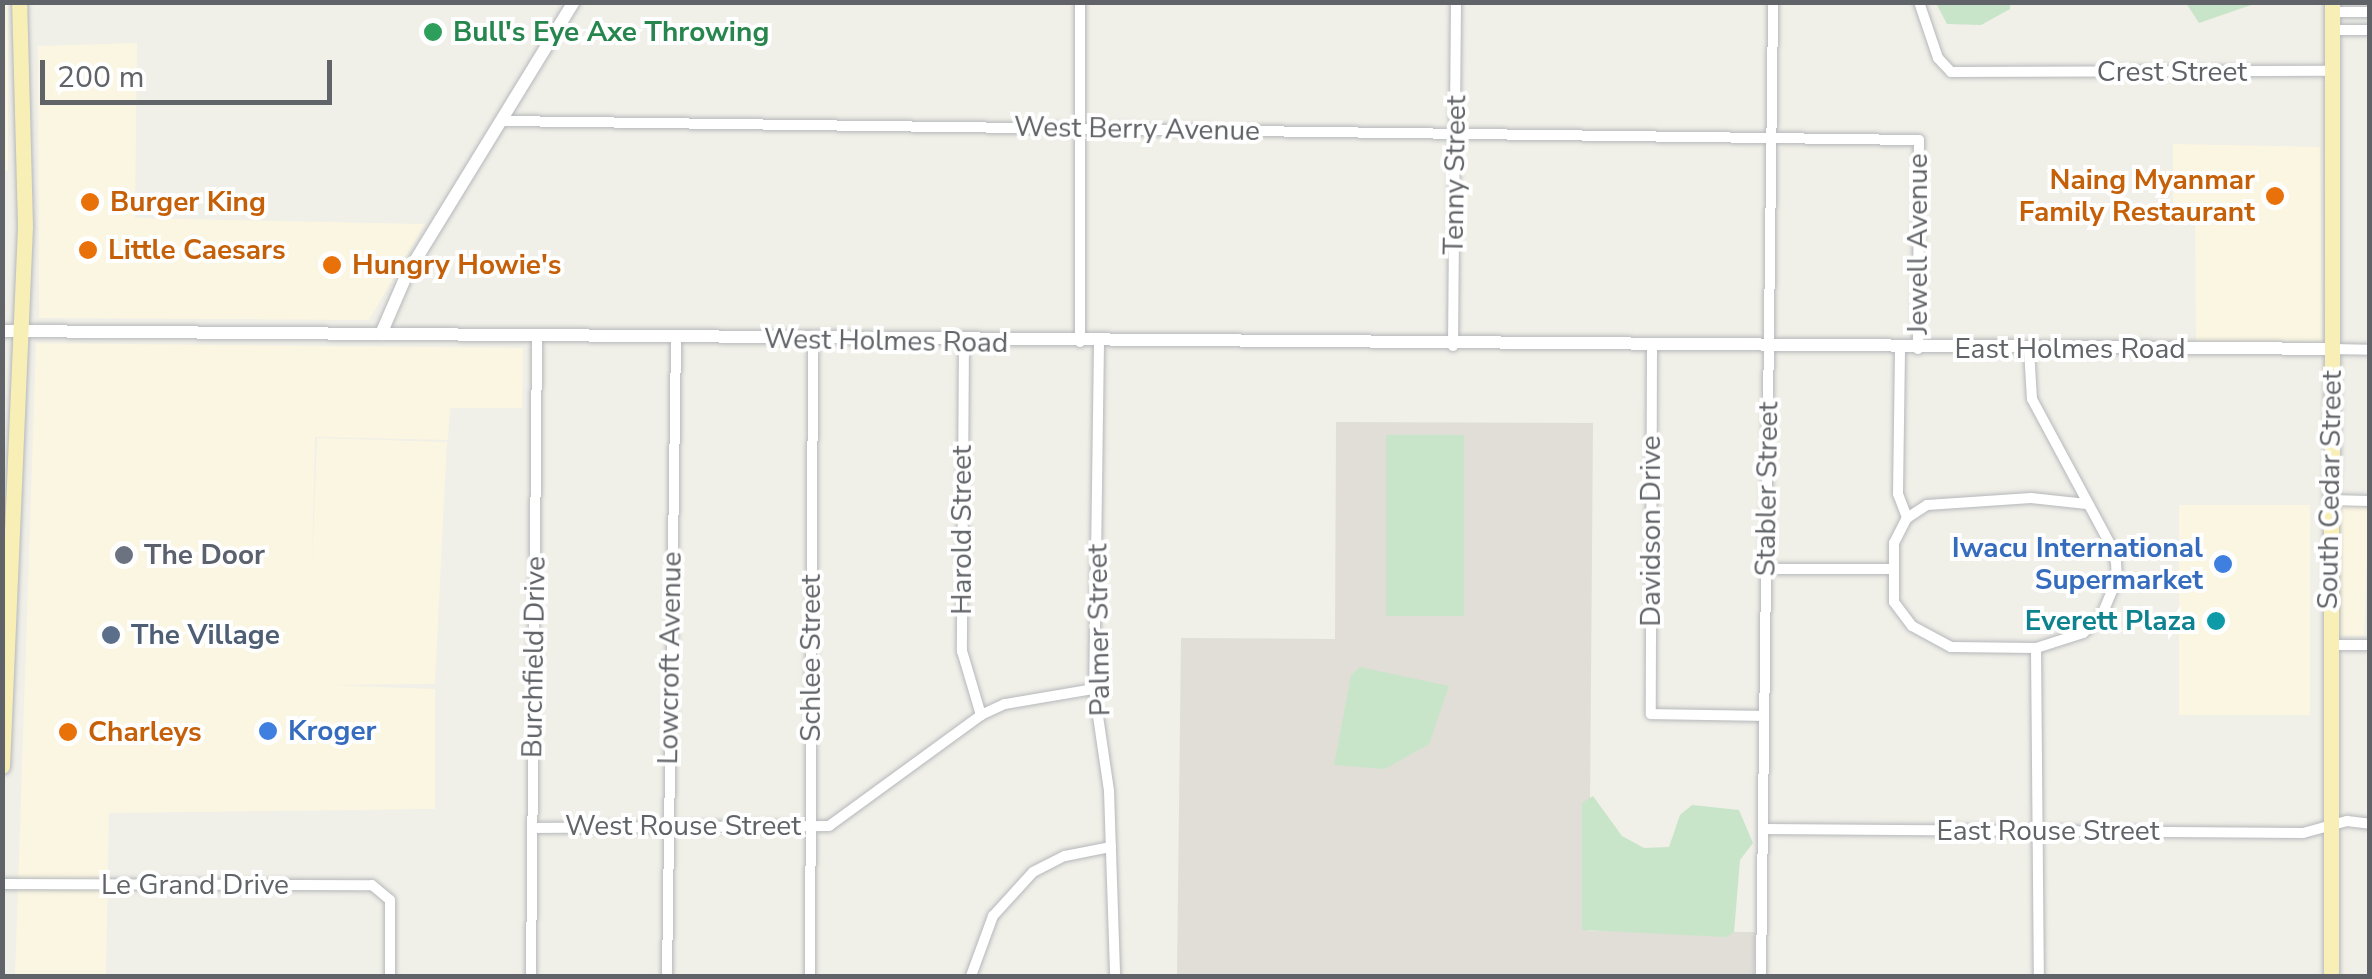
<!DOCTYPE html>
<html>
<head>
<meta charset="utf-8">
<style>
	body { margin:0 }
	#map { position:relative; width:2372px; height:979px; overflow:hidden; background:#f0efe8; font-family:"Nunito Sans",sans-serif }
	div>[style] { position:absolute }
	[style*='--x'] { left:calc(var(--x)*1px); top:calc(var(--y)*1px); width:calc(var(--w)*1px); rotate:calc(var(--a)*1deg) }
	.commercial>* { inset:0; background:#fbf6e2; transform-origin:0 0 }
	.education>* { inset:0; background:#e0ded7 }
	.green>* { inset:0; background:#c8e5c9; transform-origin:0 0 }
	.roads { filter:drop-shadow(0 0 2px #b5b8bb) drop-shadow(0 0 2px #b5b8bb) }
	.minor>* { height:10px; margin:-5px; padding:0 5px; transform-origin:5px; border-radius:5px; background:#fff }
	.tertiary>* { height:12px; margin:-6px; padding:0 6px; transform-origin:6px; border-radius:6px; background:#fff }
	.primary>* { height:15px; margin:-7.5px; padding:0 7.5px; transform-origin:7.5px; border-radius:7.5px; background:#f8efb6 }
	.dots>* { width:28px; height:28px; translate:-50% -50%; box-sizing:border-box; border:5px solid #fff; border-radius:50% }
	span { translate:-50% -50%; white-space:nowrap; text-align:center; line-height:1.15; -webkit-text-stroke:8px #fff; paint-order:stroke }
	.leisure-label { font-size:28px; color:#27864d; font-weight:700 }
	.left { translate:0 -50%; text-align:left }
	.street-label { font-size:28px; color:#606367 }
	.food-label { font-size:28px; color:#c56008; font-weight:700 }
	.right { translate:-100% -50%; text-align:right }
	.shop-label { font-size:28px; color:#366cbe; font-weight:700 }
	.worship-label { font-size:28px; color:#5b616d; font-weight:700 }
	.culture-label { font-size:28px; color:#0d838f; font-weight:700 }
	.service-label { font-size:28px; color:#4e5e75; font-weight:700 }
	.frame { position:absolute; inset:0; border:5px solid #606367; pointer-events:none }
	.scale { position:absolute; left:40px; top:60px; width:292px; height:45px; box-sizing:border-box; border:5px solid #606367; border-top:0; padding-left:12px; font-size:30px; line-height:35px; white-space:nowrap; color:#606367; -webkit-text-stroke:8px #fff; paint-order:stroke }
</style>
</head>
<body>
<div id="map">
	<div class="commercial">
		<div style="left:8px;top:3px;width:168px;height:6px;rotate:90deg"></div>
		<div style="clip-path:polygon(137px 43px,135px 218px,425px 224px,369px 320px,39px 318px,38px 46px)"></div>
		<div style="clip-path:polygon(2173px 144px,2320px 147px,2322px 342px,2196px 341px,2195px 207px,2173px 207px)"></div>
		<div style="clip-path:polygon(36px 343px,523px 348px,522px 408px,450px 408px,448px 440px,315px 437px,312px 566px,317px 438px,447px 442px,435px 684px,331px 685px,435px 689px,435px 809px,109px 813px,106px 976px,15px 976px)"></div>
		<div style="left:2337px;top:499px;width:32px;height:136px;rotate:2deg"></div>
		<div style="left:2179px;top:505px;width:131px;height:210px"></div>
	</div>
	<div class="education">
		<div style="clip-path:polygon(1336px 422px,1593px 423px,1589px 931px,1755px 932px,1754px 976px,1177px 976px,1181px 638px,1335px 639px)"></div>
	</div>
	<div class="green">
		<div style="clip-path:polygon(1936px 3px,2010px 3px,2010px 9px,1981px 25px,1947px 24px)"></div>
		<div style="clip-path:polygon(2186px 3px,2257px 3px,2199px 23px)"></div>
		<div style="left:1386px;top:435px;width:78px;height:181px"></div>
		<div style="clip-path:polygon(1360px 667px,1449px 686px,1429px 744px,1385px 769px,1334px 765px,1351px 675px)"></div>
		<div style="clip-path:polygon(1593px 796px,1622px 836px,1644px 848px,1669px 847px,1680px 815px,1692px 805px,1739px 810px,1753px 843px,1740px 860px,1734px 932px,1727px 937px,1582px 930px,1582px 803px)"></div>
	</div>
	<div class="roads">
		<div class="minor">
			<div style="--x:1080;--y:2;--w:340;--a:90"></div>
			<div style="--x:1919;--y:2;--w:59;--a:71.3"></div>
			<div style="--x:1938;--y:58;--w:19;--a:47"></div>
			<div style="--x:1951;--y:72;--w:381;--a:-0.2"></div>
			<div style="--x:2332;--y:12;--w:38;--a:0"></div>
			<div style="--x:2333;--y:30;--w:37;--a:0"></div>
			<div style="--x:502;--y:121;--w:1417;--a:0.77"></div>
			<div style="--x:1919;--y:140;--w:209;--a:90.3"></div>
			<div style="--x:964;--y:342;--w:309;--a:90.4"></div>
			<div style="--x:962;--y:651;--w:67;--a:73.5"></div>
			<div style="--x:1099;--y:343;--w:346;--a:90.8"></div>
			<div style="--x:1094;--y:689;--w:103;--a:81.6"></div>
			<div style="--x:1109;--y:791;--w:185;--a:88.1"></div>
			<div style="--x:1453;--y:346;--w:344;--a:-89.5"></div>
			<div style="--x:1652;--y:348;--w:366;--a:90.2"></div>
			<div style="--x:1651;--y:714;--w:112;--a:1"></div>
			<div style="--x:2029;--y:349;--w:50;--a:86.6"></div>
			<div style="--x:2032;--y:399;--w:165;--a:61.7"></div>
			<div style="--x:2110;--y:544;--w:19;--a:72"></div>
			<div style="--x:2116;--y:562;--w:17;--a:87"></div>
			<div style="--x:2117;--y:579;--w:41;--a:112.8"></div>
			<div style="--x:2101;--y:617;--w:24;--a:138"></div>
			<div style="--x:2083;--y:633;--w:49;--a:162.3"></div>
			<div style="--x:2036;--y:648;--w:85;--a:-179.3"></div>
			<div style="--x:1951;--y:647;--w:44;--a:-151.7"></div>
			<div style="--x:1912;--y:626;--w:30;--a:-127"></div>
			<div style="--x:1894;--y:602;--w:59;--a:-90"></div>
			<div style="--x:1894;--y:543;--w:28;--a:-63"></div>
			<div style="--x:1907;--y:518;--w:24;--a:-33"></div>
			<div style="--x:1927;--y:505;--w:104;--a:-3.9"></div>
			<div style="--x:2031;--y:498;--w:56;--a:6.1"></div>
			<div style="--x:2331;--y:349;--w:39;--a:1"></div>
			<div style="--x:1900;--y:350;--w:144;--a:90.8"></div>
			<div style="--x:1898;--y:494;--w:26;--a:69"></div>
			<div style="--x:2329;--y:500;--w:41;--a:1.4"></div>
			<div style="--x:1766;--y:569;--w:123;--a:0"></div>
			<div style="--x:2329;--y:645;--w:41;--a:0"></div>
			<div style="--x:2036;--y:648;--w:328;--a:89.5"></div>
			<div style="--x:532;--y:828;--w:297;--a:-0.4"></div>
			<div style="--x:829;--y:826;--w:188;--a:-36.1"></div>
			<div style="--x:981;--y:715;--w:26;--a:-25"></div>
			<div style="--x:1005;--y:704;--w:90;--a:-9.6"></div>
			<div style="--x:1764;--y:829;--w:539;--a:0.43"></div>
			<div style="--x:2303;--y:833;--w:46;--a:-15.3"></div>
			<div style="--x:2347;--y:821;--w:23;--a:7"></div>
			<div style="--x:2;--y:884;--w:370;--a:0.2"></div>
			<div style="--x:372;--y:885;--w:23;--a:40"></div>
			<div style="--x:390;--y:900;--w:76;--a:90"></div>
			<div style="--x:531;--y:976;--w:638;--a:-89.46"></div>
			<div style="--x:667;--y:976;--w:637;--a:-89.19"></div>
			<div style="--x:810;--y:976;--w:636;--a:-89.73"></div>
			<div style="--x:971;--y:976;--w:64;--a:-69.9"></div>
			<div style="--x:993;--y:916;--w:59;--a:-47.7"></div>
			<div style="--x:1033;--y:872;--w:36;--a:-27"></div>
			<div style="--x:1065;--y:856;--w:47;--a:-11.1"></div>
			<div style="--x:1761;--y:976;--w:974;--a:-89.29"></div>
		</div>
		<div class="tertiary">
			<div style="--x:2;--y:331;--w:2329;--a:0.44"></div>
			<div style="--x:381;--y:334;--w:65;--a:-66.6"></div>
			<div style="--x:407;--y:274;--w:319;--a:-58.5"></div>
		</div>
		<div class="primary">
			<div style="--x:2;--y:766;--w:540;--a:-87.56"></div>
			<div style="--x:25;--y:226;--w:224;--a:-91.5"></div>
			<div style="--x:2331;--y:976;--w:974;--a:-89.94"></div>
		</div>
	</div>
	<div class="dots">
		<div style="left:433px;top:32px;background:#2e9e5b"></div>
		<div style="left:2275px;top:196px;background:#e8710a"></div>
		<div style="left:90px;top:202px;background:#e8710a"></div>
		<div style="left:88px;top:250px;background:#e8710a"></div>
		<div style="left:332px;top:265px;background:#e8710a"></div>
		<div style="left:124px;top:555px;background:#6b7280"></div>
		<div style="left:2223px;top:564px;background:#3f7fe0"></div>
		<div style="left:2216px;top:621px;background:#0f9aa8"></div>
		<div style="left:111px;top:635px;background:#5c6f8a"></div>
		<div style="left:268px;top:731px;background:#3f7fe0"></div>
		<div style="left:68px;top:732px;background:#e8710a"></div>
	</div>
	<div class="leisure-label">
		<span class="left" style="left:453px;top:32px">Bull's Eye Axe Throwing</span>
	</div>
	<div class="street-label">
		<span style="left:2172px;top:72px">Crest Street</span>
		<span style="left:1137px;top:129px;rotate:1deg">West Berry Avenue</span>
		<span style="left:1455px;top:175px;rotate:-89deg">Tenny Street</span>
		<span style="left:1918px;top:244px;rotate:-90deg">Jewell Avenue</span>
		<span style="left:886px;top:341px;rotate:1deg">West Holmes Road</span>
		<span style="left:2070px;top:349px">East Holmes Road</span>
		<span style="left:1767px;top:489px;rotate:-89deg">Stabler Street</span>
		<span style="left:2330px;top:490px;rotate:-89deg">South Cedar Street</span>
		<span style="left:962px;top:530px;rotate:-90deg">Harold Street</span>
		<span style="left:1651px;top:531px;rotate:-90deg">Davidson Drive</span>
		<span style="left:1099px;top:630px;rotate:-91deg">Palmer Street</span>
		<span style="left:534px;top:657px;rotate:-89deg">Burchfield Drive</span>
		<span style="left:670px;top:658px;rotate:-89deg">Lowcroft Avenue</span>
		<span style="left:811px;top:658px;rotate:-90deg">Schlee Street</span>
		<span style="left:683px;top:826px">West Rouse Street</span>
		<span style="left:2048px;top:831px">East Rouse Street</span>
		<span style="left:195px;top:885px">Le Grand Drive</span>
	</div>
	<div class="food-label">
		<span class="right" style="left:2255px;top:196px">Naing Myanmar<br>Family Restaurant</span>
		<span class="left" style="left:110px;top:202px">Burger King</span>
		<span class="left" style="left:108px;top:250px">Little Caesars</span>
		<span class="left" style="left:352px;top:265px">Hungry Howie's</span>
		<span class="left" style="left:88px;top:732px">Charleys</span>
	</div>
	<div class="shop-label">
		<span class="right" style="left:2203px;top:564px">Iwacu International<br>Supermarket</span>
		<span class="left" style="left:288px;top:731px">Kroger</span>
	</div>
	<div class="worship-label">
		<span class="left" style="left:144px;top:555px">The Door</span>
	</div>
	<div class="culture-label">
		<span class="right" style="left:2196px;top:621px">Everett Plaza</span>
	</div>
	<div class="service-label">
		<span class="left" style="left:131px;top:635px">The Village</span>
	</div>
	<div class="frame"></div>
	<div class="scale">200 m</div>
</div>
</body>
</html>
